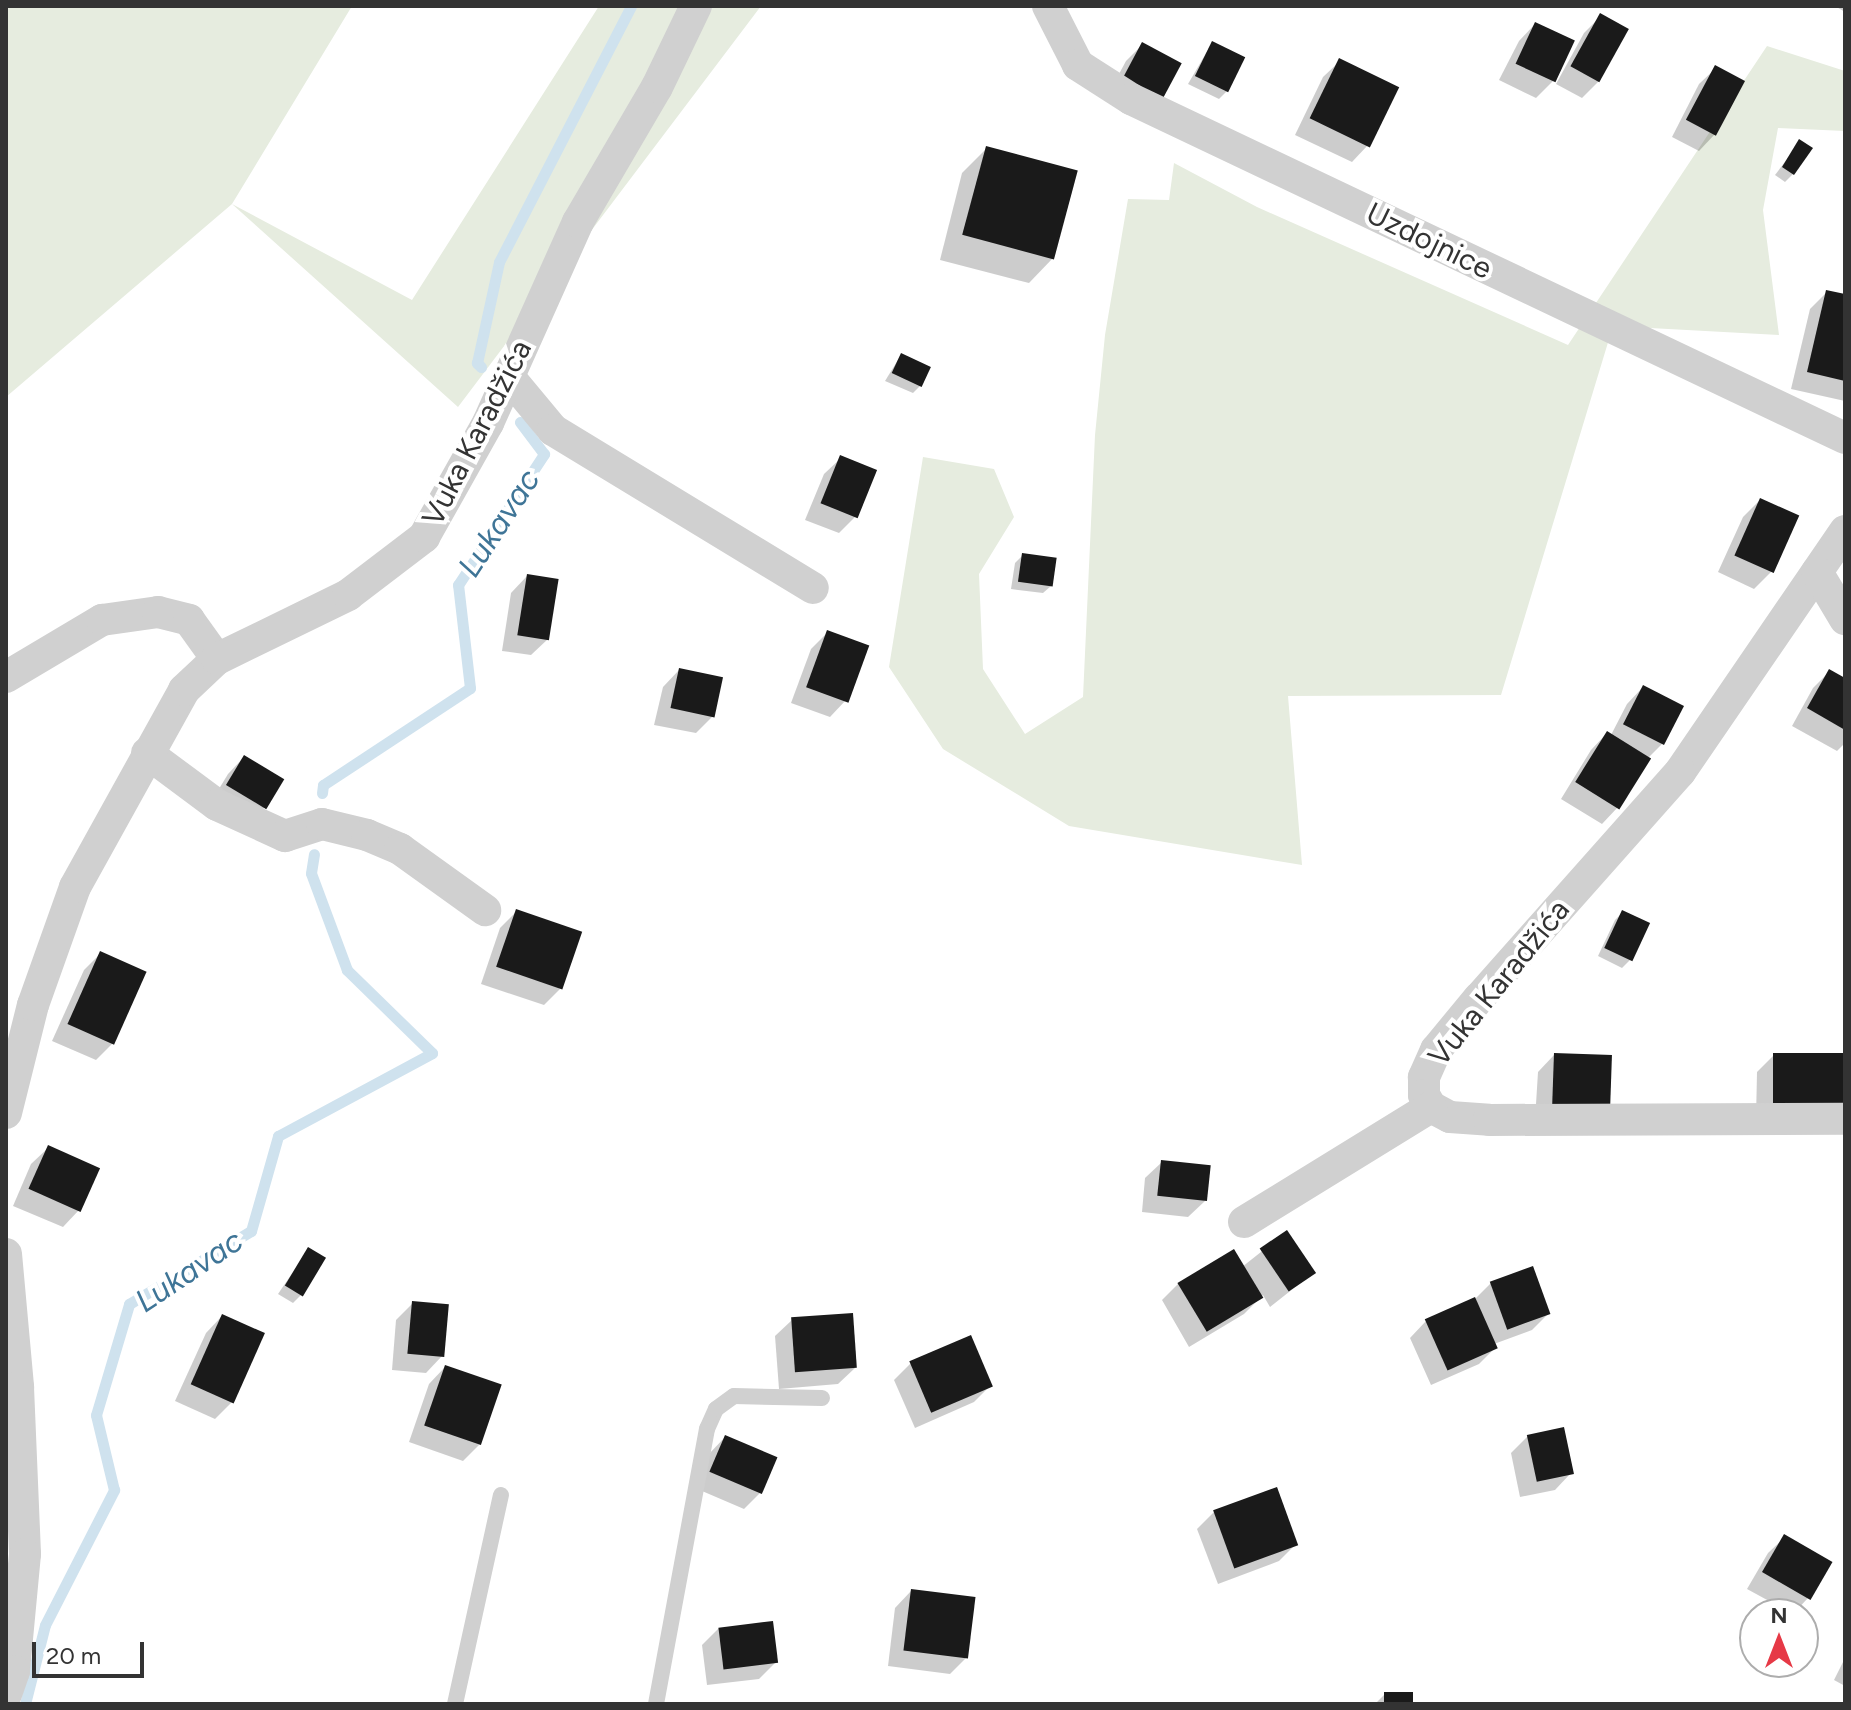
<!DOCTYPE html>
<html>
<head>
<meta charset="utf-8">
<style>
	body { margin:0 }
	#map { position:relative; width:1851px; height:1710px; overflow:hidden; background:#fff; font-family:Figtree,sans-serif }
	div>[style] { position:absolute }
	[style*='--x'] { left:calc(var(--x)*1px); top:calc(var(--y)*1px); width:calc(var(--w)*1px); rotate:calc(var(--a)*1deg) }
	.green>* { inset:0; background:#e6ecdf }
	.shadow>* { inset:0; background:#0003 }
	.stream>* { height:11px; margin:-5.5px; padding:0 5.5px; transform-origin:5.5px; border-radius:5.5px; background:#cfe2ee }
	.building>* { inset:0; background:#1a1a1a; transform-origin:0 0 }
	.lane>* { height:16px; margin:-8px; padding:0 8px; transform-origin:8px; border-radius:8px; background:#d0d0d0 }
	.street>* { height:32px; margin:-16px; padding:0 16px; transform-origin:16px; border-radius:16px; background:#d0d0d0 }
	span { translate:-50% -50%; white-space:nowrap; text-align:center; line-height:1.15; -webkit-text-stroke:8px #fff; paint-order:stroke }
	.street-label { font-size:30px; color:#333 }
	.water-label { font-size:32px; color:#3f7597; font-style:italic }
	.frame { position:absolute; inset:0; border:8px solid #333; pointer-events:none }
	.north { position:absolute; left:1739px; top:1598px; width:80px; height:80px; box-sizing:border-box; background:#fff; border:2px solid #adadad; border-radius:50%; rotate:0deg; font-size:22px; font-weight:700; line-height:32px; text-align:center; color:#333 }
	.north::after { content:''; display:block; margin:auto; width:28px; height:36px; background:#e63946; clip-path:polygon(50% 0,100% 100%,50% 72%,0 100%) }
	.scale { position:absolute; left:32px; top:1642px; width:112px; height:36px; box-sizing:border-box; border:4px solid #333; border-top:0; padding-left:10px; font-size:24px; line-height:28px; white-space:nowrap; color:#333; -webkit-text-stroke:6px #fff; paint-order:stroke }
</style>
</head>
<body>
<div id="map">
	<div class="green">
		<div style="clip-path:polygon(6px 6px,352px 6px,232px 204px,412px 300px,599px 6px,761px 6px,458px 407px,232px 204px,6px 397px)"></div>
		<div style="clip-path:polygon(1767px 46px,1845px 71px,1845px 131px,1778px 128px,1763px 210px,1779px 335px,1613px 326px,1501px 695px,1288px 696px,1302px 865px,1069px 826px,943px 749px,889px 667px,923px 457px,994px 469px,1014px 517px,979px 574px,983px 669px,1025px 734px,1083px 697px,1095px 435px,1105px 335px,1128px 199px,1169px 200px,1174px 163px,1257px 207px,1568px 345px)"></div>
	</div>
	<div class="shadow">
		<div style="clip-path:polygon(1835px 6px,1845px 6px,1845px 12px)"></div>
		<div style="clip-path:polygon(1601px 16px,1598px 82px,1582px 98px,1556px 84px,1584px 33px)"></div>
		<div style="clip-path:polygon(1535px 24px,1553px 81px,1536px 98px,1499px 80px,1519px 41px)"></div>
		<div style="clip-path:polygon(1212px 43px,1227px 91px,1219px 99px,1188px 84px)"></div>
		<div style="clip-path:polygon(1143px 44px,1179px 64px,1105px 100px,1126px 61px)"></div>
		<div style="clip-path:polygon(1340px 61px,1368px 145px,1352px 162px,1295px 135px,1323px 77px)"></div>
		<div style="clip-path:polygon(1716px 68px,1715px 134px,1699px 151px,1672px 137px,1699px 84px)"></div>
		<div style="clip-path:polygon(1800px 142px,1793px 174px,1785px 182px,1775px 175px)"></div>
		<div style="clip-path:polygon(987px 148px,1054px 257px,1029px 283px,940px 260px,962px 173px)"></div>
		<div style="clip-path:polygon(1827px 292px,1845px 296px,1845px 401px,1791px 389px,1810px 309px)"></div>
		<div style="clip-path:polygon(901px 355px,921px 385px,913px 393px,885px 381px)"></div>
		<div style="clip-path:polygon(841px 458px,855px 517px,839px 533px,805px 520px,824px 474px)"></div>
		<div style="clip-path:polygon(1760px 500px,1771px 572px,1754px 589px,1718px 572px,1743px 517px)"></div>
		<div style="clip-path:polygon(1023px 555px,1051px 586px,1043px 593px,1011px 589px,1015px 563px)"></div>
		<div style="clip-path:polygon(527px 576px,548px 639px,531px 655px,502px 651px,511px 593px)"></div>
		<div style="clip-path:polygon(828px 632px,846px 700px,830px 717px,791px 703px,811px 649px)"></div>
		<div style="clip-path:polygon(679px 670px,712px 717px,696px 733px,654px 725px,663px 687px)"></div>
		<div style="clip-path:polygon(1829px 672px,1845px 680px,1845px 743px,1837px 751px,1792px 726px,1813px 688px)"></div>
		<div style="clip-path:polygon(1643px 687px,1662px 744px,1648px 758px,1618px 807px,1602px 824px,1561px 799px,1591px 750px,1607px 733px,1611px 735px,1627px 704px)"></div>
		<div style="clip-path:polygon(244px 757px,264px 808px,248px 824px,211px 802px,228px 774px)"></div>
		<div style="clip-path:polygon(517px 911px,560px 989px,544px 1005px,481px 984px,500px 928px)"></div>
		<div style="clip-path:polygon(1622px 913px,1630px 960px,1622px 968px,1598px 956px,1615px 920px)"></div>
		<div style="clip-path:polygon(101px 953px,112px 1044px,96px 1060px,52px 1041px,84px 970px)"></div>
		<div style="clip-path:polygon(1554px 1055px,1610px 1057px,1535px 1120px,1538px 1072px)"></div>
		<div style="clip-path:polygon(1774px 1055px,1842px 1102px,1825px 1119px,1756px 1119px,1757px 1072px)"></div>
		<div style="clip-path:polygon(48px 1148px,79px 1210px,63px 1227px,13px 1206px,31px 1164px)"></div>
		<div style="clip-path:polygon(1162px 1162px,1205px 1201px,1188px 1217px,1142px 1212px,1145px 1178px)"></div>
		<div style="clip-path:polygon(1286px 1232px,1313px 1273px,1270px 1307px,1263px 1295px,1244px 1314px,1189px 1347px,1162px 1300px,1178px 1284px,1242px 1267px)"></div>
		<div style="clip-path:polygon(308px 1250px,301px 1295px,293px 1303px,278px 1294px)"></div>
		<div style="clip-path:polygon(1491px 1283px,1548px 1314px,1532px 1330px,1494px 1344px,1496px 1347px,1479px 1364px,1431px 1385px,1410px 1338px,1426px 1321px,1474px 1300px)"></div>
		<div style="clip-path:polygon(413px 1303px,442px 1356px,426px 1373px,392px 1370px,396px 1320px)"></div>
		<div style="clip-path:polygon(222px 1316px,262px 1334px,232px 1402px,215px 1419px,175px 1401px,206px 1333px)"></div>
		<div style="clip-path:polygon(792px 1320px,855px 1368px,838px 1384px,779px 1389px,775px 1336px)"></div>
		<div style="clip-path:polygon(911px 1363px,991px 1385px,974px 1402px,915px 1428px,894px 1380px)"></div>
		<div style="clip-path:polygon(445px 1367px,480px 1444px,463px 1461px,409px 1442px,429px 1384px)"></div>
		<div style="clip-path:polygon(1528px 1436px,1571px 1473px,1555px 1490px,1520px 1497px,1511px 1453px)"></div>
		<div style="clip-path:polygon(725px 1437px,775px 1458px,761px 1492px,744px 1509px,695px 1488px,709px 1454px)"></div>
		<div style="clip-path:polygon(1214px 1512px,1296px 1544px,1279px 1561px,1218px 1584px,1197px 1529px)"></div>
		<div style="clip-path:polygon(1785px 1537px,1808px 1598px,1793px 1614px,1747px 1589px,1768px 1553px)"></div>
		<div style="clip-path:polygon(911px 1591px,967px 1657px,950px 1674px,888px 1666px,895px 1608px)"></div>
		<div style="clip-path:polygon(719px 1628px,776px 1662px,759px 1679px,707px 1685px,702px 1645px)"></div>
		<div style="clip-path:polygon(1845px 1658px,1845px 1686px,1834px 1680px)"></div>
		<div style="clip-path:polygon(1385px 1694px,1411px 1704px,1375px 1704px)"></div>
	</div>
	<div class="stream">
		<div style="--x:481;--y:367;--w:6;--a:-135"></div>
		<div style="--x:477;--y:363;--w:103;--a:-77.7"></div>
		<div style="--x:499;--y:262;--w:288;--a:-62.7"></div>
		<div style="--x:322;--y:793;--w:8;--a:-83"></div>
		<div style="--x:323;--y:785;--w:176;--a:-33.4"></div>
		<div style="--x:470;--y:688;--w:104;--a:-96.6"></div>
		<div style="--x:458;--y:585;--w:157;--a:-56.7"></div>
		<div style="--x:544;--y:454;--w:40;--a:-127"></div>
		<div style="--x:25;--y:1704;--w:81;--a:-75.8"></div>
		<div style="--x:45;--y:1625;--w:152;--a:-62.9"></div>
		<div style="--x:114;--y:1490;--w:77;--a:-103.5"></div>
		<div style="--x:96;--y:1415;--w:116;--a:-73.4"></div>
		<div style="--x:129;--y:1304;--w:142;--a:-30.9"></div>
		<div style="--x:251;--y:1231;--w:99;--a:-74.1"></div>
		<div style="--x:278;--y:1136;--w:175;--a:-28.3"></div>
		<div style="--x:432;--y:1053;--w:119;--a:-135.7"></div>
		<div style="--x:347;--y:970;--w:103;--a:-110.4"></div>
		<div style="--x:311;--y:873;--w:19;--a:-81"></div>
	</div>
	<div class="building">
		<div style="left:1600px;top:13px;width:33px;height:61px;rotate:29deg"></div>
		<div style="left:1535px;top:22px;width:44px;height:46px;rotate:25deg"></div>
		<div style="left:1212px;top:41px;width:37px;height:39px;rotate:26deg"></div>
		<div style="left:1142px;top:42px;width:45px;height:47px;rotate:28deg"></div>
		<div style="left:1339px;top:58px;width:67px;height:67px;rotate:26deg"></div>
		<div style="left:1715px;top:65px;width:34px;height:62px;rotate:28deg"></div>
		<div style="clip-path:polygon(1799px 139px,1813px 148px,1794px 175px,1782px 167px)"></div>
		<div style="left:986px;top:146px;width:95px;height:92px;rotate:15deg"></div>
		<div style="clip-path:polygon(1826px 290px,1845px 294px,1845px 381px,1807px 372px)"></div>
		<div style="left:901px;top:353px;width:33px;height:22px;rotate:25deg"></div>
		<div style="left:840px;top:455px;width:40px;height:52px;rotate:22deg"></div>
		<div style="left:1760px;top:498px;width:43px;height:63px;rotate:24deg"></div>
		<div style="left:1022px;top:553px;width:35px;height:29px;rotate:8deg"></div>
		<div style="left:527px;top:574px;width:32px;height:62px;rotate:9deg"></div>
		<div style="left:827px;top:630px;width:45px;height:61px;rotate:20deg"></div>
		<div style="left:679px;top:668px;width:45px;height:41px;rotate:12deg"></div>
		<div style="clip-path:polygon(1829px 669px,1845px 678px,1845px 730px,1807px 708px)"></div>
		<div style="left:1643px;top:685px;width:46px;height:44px;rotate:27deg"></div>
		<div style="left:1607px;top:731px;width:52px;height:60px;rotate:32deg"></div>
		<div style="left:244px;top:755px;width:47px;height:35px;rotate:31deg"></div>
		<div style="left:516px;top:909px;width:70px;height:61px;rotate:19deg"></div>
		<div style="left:1622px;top:910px;width:31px;height:42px;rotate:25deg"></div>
		<div style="left:100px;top:951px;width:51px;height:80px;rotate:24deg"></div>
		<div style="left:1554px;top:1053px;width:58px;height:51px;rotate:2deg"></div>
		<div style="left:1773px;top:1053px;width:71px;height:50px"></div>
		<div style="left:48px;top:1145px;width:57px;height:48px;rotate:24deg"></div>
		<div style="left:1161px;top:1160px;width:50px;height:36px;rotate:6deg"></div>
		<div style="left:1287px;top:1230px;width:52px;height:33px;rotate:56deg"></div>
		<div style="left:308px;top:1247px;width:21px;height:45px;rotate:31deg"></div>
		<div style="left:1234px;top:1249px;width:57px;height:66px;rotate:59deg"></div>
		<div style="left:1533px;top:1266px;width:51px;height:46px;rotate:70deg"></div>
		<div style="left:1475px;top:1297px;width:56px;height:55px;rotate:66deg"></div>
		<div style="left:412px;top:1301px;width:37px;height:53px;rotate:5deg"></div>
		<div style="left:853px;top:1313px;width:55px;height:62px;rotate:86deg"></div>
		<div style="left:222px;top:1314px;width:47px;height:77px;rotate:24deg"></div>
		<div style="left:971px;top:1335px;width:56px;height:67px;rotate:67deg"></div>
		<div style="left:445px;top:1365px;width:60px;height:64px;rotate:19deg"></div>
		<div style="left:1564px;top:1427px;width:48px;height:38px;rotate:78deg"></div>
		<div style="left:725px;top:1435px;width:57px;height:40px;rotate:23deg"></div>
		<div style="left:1277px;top:1487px;width:62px;height:68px;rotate:70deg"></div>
		<div style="left:1784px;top:1534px;width:56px;height:44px;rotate:30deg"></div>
		<div style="left:911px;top:1589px;width:65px;height:62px;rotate:7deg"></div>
		<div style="left:773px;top:1621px;width:42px;height:55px;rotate:83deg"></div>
		<div style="left:1384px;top:1692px;width:29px;height:12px"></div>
	</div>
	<div class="lane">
		<div style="--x:455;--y:1704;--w:214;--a:-77.6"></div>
		<div style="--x:656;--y:1704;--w:280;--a:-79.5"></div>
		<div style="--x:707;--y:1429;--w:22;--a:-66"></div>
		<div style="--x:716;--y:1409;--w:22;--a:-36"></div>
		<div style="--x:734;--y:1396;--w:88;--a:1.3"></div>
	</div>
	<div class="street">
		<div style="--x:1048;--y:6;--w:66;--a:63"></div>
		<div style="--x:1078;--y:65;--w:63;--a:32.7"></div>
		<div style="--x:1131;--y:99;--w:790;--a:25.4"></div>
		<div style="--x:509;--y:377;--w:69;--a:50.3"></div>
		<div style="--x:553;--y:430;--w:304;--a:31.3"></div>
		<div style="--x:1845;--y:531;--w:292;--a:124.4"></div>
		<div style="--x:1680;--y:772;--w:302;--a:131.6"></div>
		<div style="--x:1479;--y:998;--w:67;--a:129.6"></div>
		<div style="--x:1436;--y:1050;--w:30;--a:114"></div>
		<div style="--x:1424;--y:1077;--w:18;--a:90"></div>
		<div style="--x:1424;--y:1095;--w:14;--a:60"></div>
		<div style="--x:1431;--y:1107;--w:21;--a:28"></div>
		<div style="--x:1450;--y:1117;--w:39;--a:4"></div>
		<div style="--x:1489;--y:1120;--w:356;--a:-0.2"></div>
		<div style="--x:1817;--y:572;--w:55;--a:59.2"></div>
		<div style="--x:6;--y:677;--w:112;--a:-30.7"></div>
		<div style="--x:102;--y:620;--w:57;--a:-8.1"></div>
		<div style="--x:158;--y:612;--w:32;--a:14"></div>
		<div style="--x:189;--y:620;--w:48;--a:54.3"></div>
		<div style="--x:147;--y:753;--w:87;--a:36.6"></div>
		<div style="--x:217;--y:805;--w:75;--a:24.5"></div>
		<div style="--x:285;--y:836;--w:39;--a:-18"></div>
		<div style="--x:322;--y:824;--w:46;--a:13.7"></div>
		<div style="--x:367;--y:835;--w:36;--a:23"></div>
		<div style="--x:400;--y:849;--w:105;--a:35.7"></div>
		<div style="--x:6;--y:1113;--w:111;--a:-76"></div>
		<div style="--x:33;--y:1005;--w:125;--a:-70.4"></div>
		<div style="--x:75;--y:887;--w:225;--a:-61"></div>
		<div style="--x:184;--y:690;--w:45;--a:-43.2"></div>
		<div style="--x:217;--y:659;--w:146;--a:-26"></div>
		<div style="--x:348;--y:595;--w:96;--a:-37.3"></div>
		<div style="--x:424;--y:537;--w:131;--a:-60.7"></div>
		<div style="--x:488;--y:423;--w:220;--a:-65.9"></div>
		<div style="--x:578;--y:222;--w:156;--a:-59.7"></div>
		<div style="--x:657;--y:87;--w:90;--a:-64.3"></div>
		<div style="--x:1244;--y:1222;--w:220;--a:-31.6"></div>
		<div style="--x:6;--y:1254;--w:134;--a:84.8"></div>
		<div style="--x:18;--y:1387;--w:167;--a:87.6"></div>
		<div style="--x:25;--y:1554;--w:118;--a:95.4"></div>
		<div style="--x:14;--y:1671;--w:24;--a:109"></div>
	</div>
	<div class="street-label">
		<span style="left:1429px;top:241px;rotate:26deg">Uzdojnice</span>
		<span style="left:477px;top:433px;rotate:-63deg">Vuka Karadžića</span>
		<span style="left:1499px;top:983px;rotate:-51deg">Vuka Karadžića</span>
	</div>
	<div class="water-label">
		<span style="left:499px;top:523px;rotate:-57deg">Lukavac</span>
		<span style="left:189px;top:1271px;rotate:-34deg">Lukavac</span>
	</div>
	<div class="frame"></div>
	<div class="north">N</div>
	<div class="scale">20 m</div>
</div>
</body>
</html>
